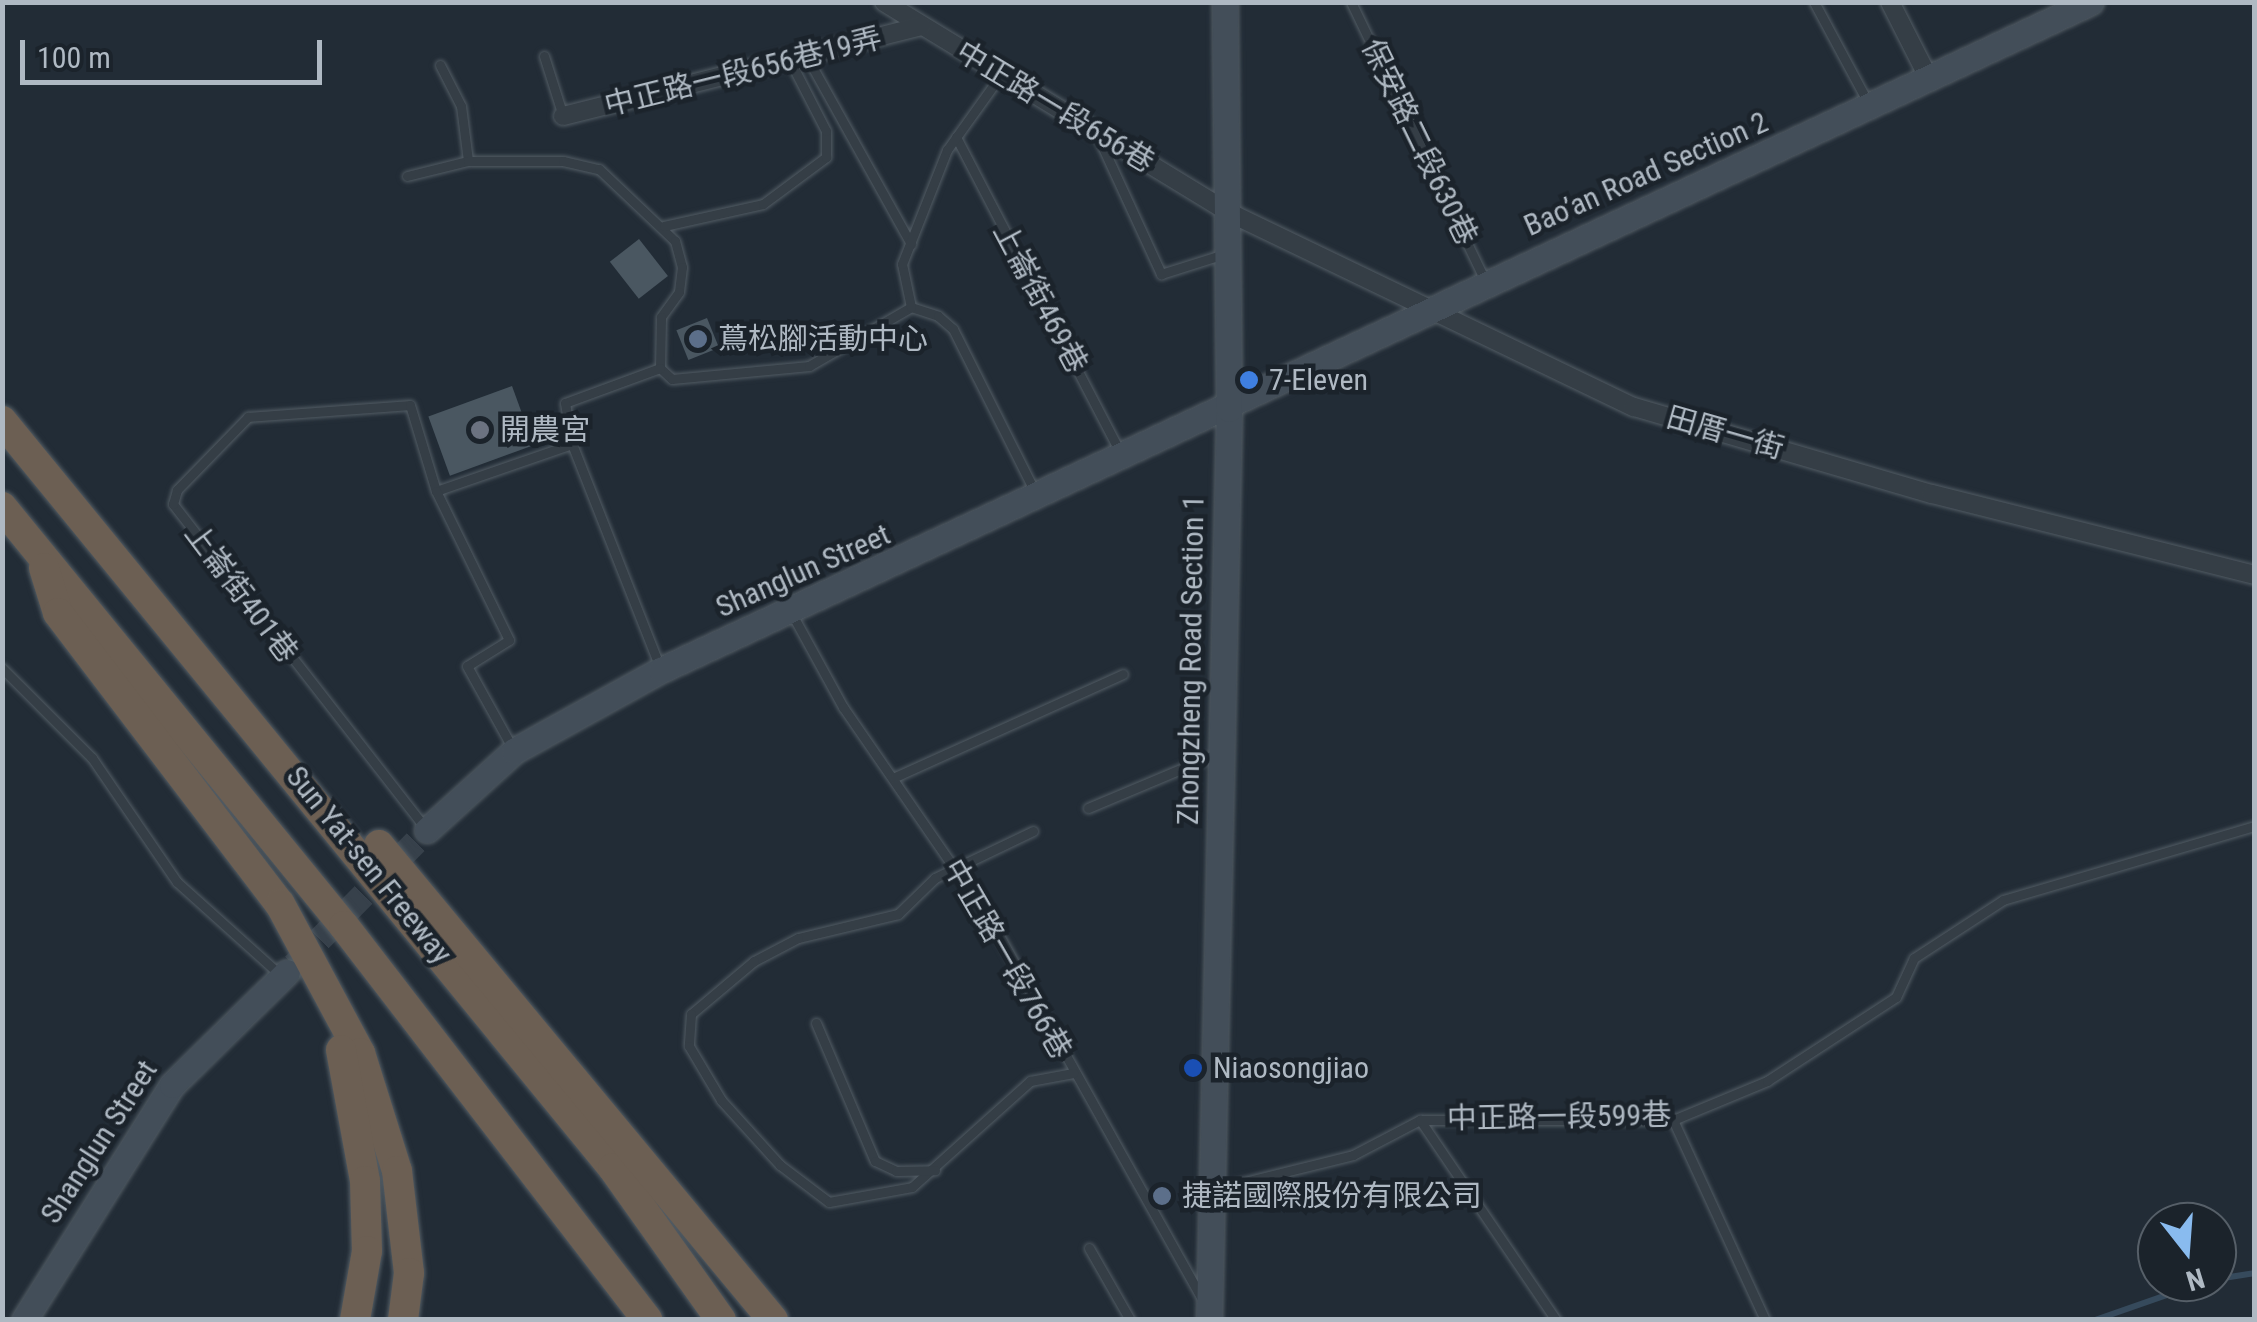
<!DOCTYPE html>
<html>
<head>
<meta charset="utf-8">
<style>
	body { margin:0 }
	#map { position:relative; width:2257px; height:1322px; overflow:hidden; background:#222c36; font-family:"Roboto Condensed","Noto Sans TC",sans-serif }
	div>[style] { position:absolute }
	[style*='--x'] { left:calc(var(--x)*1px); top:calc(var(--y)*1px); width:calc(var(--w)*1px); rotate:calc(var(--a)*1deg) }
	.stream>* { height:6px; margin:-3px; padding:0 3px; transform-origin:3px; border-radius:3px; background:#364a5c }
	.building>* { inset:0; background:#4a5761; transform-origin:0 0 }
	.secondary-tunnel>* { height:25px; margin-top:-12.5px; transform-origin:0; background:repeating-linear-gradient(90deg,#37414b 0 25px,transparent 0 37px) }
	.roads { filter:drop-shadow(0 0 2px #525c64) drop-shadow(0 0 2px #525c64) }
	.lane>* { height:9px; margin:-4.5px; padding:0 4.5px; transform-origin:4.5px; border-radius:4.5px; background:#353e46 }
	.street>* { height:18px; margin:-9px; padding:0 9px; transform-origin:9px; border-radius:9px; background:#353e46 }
	.secondary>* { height:25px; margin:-12.5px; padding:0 12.5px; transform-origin:12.5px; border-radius:12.5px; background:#434e59 }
	.highway>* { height:30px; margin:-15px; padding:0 15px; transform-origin:15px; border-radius:15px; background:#6c5f53 }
	.dots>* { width:28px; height:28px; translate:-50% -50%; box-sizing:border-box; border:5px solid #1b232b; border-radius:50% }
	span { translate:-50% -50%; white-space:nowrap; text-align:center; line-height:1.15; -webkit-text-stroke:9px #1b232b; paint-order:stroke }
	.street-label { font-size:30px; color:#afb9c3 }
	.poi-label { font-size:30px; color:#afb9c3 }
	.left { translate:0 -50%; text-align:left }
	.frame { position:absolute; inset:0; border:5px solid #afb9c3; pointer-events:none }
	.north { position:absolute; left:2137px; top:1202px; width:100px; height:100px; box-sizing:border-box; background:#1b232b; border:2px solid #565f68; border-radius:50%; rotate:163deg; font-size:28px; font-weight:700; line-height:40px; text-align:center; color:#afb9c3 }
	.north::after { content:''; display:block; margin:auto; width:35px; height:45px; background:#89bbef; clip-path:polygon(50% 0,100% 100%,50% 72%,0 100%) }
	.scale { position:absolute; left:20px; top:40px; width:302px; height:45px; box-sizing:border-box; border:5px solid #afb9c3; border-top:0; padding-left:12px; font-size:30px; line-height:35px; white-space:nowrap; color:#afb9c3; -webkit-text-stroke:8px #1b232b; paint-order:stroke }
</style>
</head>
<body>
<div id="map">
	<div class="stream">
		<div style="--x:2217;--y:1279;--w:37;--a:-9"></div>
		<div style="--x:2095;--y:1320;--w:115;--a:-19.2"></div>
	</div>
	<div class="building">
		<div style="left:639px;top:239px;width:47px;height:37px;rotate:52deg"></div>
		<div style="left:707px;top:318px;width:32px;height:33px;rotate:68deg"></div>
		<div style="left:512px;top:386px;width:63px;height:89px;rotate:70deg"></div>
	</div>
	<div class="secondary-tunnel">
		<div style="--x:294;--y:965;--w:190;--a:-45.4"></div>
	</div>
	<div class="roads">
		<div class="lane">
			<div style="--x:1351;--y:2;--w:309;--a:64.3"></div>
			<div style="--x:1814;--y:2;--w:112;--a:61.8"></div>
			<div style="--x:544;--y:56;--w:63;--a:72.4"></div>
			<div style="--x:808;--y:59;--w:212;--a:60.9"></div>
			<div style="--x:440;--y:65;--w:46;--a:62.9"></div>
			<div style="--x:461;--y:106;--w:55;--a:82.7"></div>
			<div style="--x:956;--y:137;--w:355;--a:62.5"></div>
			<div style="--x:1099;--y:139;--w:149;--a:65.3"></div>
			<div style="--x:1161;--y:274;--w:66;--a:-17.6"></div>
			<div style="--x:407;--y:176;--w:63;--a:-13.8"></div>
			<div style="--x:468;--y:161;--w:95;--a:0"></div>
			<div style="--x:563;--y:161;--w:37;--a:13"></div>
			<div style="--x:599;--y:169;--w:105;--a:43.5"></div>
			<div style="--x:675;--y:241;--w:27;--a:75"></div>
			<div style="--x:682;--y:267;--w:25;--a:97"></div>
			<div style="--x:679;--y:292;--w:31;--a:126"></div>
			<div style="--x:661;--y:317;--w:51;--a:91.1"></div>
			<div style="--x:660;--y:368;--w:16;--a:43"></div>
			<div style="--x:672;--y:379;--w:138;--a:-5.4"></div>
			<div style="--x:809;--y:366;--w:118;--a:-30"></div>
			<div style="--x:911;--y:307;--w:28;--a:18"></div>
			<div style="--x:938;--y:316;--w:20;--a:41"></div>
			<div style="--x:953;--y:329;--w:182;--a:63.3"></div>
			<div style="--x:664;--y:226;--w:101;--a:-12.5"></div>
			<div style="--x:763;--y:204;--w:79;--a:-36.7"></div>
			<div style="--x:826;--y:157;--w:26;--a:-90"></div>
			<div style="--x:826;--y:131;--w:76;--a:-117.2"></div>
			<div style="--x:911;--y:307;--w:44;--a:-101.8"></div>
			<div style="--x:902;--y:264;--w:123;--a:-68.5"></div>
			<div style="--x:947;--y:150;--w:91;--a:-54.4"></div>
			<div style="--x:660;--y:368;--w:101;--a:159.8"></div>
			<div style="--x:565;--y:403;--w:42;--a:80.3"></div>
			<div style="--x:572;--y:444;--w:240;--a:68.5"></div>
			<div style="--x:436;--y:491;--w:144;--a:-19.1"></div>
			<div style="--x:792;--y:614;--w:106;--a:61.3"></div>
			<div style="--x:843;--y:707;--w:262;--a:55.4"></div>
			<div style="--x:992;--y:923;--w:433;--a:60.8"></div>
			<div style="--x:2;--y:668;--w:127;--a:45"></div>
			<div style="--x:92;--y:758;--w:150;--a:55.6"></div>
			<div style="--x:177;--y:882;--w:137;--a:42"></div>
			<div style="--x:895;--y:777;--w:250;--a:-24.3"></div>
			<div style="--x:1088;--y:808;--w:142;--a:-22.8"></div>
			<div style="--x:426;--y:829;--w:412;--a:-127.9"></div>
			<div style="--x:173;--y:504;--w:15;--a:-74"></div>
			<div style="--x:177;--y:490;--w:102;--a:-45.8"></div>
			<div style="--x:248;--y:417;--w:162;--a:-4.2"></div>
			<div style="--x:410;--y:405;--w:90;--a:73.2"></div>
			<div style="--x:436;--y:491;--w:166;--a:63.9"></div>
			<div style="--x:509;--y:640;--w:49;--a:148.2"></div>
			<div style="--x:467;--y:666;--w:95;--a:61"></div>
			<div style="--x:1033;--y:831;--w:109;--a:154.4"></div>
			<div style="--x:935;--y:878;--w:52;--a:135.8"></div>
			<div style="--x:898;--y:914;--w:103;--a:166.5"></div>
			<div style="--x:798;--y:938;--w:50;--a:152.4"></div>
			<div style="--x:754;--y:961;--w:82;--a:139.9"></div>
			<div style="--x:691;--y:1014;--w:32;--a:94"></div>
			<div style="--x:689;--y:1046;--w:63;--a:59.3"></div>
			<div style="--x:721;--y:1100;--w:88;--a:47.8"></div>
			<div style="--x:780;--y:1165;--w:61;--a:37.1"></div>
			<div style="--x:829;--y:1202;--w:84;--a:-10.2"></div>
			<div style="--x:912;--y:1187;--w:159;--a:-41.9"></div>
			<div style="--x:1030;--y:1081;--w:44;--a:-10.5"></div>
			<div style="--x:816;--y:1023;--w:150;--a:66.9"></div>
			<div style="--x:875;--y:1161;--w:23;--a:25"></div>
			<div style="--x:896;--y:1171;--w:39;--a:-1"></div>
			<div style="--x:1420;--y:1120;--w:242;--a:55.8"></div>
			<div style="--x:1673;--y:1120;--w:220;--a:65.3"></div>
			<div style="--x:1216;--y:1189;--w:141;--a:-13.9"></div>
			<div style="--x:1353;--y:1155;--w:76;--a:-27.6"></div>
			<div style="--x:1420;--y:1120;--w:253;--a:0"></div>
			<div style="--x:1673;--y:1120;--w:102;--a:-22.5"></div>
			<div style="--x:1767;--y:1081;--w:154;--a:-33.1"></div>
			<div style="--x:1896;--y:997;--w:43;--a:-65.2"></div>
			<div style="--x:1914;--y:958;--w:106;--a:-33.1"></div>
			<div style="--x:2003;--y:900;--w:262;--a:-16.4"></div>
			<div style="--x:1089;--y:1248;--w:83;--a:60.3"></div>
		</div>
		<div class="street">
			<div style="--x:884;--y:2;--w:401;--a:31.4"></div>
			<div style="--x:1226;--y:211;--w:453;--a:25.7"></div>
			<div style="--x:1634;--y:407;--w:310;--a:16.3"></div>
			<div style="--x:1932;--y:494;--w:332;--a:14.1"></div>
			<div style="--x:1890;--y:2;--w:86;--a:63.1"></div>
			<div style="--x:563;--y:116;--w:370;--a:-14.1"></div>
		</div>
		<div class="secondary">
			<div style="--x:427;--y:830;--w:118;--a:-42.2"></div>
			<div style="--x:514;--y:751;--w:168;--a:-28.9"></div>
			<div style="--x:661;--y:670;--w:1578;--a:-25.04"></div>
			<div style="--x:24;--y:1320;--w:278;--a:-57.8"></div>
			<div style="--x:172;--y:1085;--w:161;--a:-44.5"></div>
			<div style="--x:1209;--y:1320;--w:911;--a:-88.74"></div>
			<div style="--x:1229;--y:409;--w:407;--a:-90.6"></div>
		</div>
		<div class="highway">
			<div style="--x:2;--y:421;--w:965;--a:50.72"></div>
			<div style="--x:613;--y:1168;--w:186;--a:54.6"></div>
			<div style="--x:2;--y:507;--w:541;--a:50.78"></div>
			<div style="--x:344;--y:926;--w:497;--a:52.4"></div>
			<div style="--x:44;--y:568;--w:47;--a:72.7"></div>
			<div style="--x:58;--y:613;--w:366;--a:52.7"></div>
			<div style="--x:280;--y:904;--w:169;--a:61.8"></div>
			<div style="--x:360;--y:1053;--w:124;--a:72.6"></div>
			<div style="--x:397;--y:1171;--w:103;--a:83.3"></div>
			<div style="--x:409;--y:1273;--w:47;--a:97.3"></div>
			<div style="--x:379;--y:845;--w:617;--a:50.33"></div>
			<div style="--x:341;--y:1050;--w:133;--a:79.6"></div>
			<div style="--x:365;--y:1181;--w:70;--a:88.4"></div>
			<div style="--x:367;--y:1251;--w:70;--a:99.9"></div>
		</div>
	</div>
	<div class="dots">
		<div style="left:698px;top:339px;background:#5c6f8a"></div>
		<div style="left:1249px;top:380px;background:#3f7fe0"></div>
		<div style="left:480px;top:430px;background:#6b7280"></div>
		<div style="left:1193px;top:1068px;background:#1a4fb4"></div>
		<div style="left:1162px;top:1196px;background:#5c6f8a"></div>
	</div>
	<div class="street-label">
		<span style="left:743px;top:72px;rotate:-14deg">中正路一段656巷19弄</span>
		<span style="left:1055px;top:107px;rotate:31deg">中正路一段656巷</span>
		<span style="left:1419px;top:142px;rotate:64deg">保安路二段630巷</span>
		<span style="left:1646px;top:174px;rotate:-24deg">Bao’an Road Section 2</span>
		<span style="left:1040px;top:298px;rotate:62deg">上崙街469巷</span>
		<span style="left:1725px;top:433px;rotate:16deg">田厝一街</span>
		<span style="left:803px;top:571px;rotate:-24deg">Shanglun Street</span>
		<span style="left:241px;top:593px;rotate:53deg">上崙街401巷</span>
		<span style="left:1191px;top:660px;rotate:-89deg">Zhongzheng Road Section 1</span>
		<span style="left:369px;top:865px;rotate:51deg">Sun Yat-sen Freeway</span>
		<span style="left:1007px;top:959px;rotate:60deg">中正路一段766巷</span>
		<span style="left:1559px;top:1117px;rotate:-1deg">中正路一段599巷</span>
		<span style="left:99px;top:1142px;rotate:-57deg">Shanglun Street</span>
	</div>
	<div class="poi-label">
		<span class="left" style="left:718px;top:339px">蔦松腳活動中心</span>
		<span class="left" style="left:1269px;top:380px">7-Eleven</span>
		<span class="left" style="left:500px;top:430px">開農宮</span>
		<span class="left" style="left:1213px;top:1068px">Niaosongjiao</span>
		<span class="left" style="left:1182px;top:1196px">捷諾國際股份有限公司</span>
	</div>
	<div class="frame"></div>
	<div class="north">N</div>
	<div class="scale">100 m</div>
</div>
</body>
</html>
